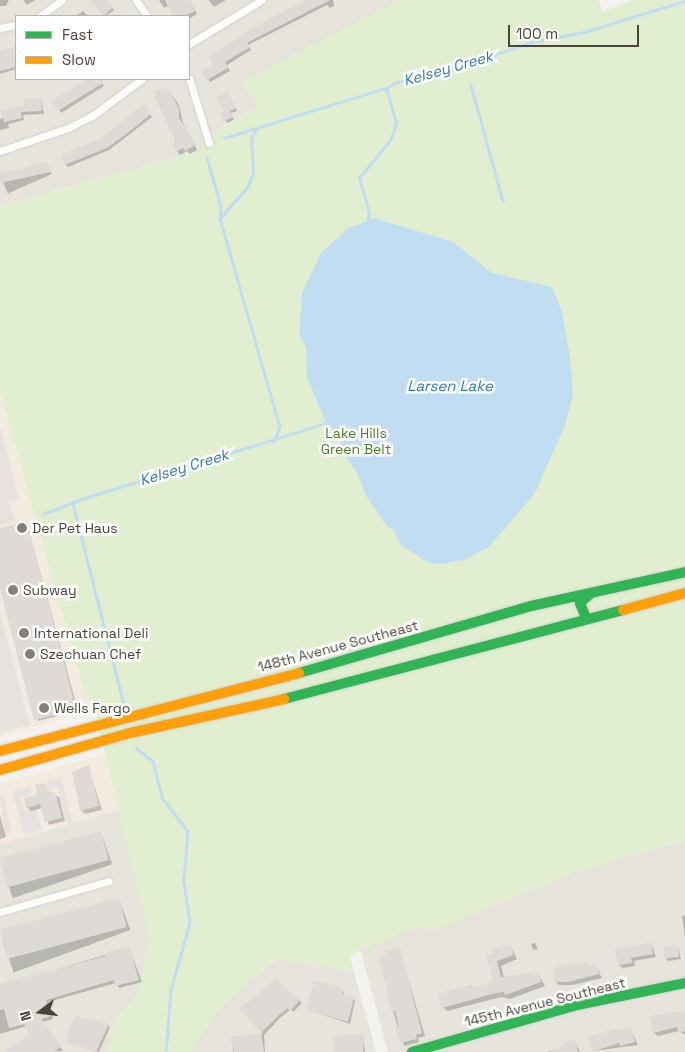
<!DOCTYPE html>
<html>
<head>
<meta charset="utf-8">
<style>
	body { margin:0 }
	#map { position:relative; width:685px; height:1052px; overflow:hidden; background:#f4f2ee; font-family:"Space Grotesk",sans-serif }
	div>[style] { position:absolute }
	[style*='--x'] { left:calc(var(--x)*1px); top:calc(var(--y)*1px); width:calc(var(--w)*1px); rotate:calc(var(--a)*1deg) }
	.residential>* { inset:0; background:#e7e4dc }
	.commercial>* { inset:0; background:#f3ebdf }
	.green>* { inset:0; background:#e1eecf }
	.parking>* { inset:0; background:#e6e3df }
	.water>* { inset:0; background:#c0ddf1 }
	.shadow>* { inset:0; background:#0003; transform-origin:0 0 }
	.stream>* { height:2.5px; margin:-1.25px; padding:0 1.25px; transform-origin:1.25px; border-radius:1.25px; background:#c0ddf1 }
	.building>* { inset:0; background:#dedbd6; transform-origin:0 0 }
	.roads { filter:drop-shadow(0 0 1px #d2d0cb) drop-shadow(0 0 1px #d2d0cb) }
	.street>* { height:7px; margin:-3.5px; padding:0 3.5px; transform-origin:3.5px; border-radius:3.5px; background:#fdfdfc }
	.fast>* { height:10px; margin:-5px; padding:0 5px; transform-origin:5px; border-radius:5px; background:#30b455 }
	.slow>* { height:10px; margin:-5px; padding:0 5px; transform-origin:5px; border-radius:5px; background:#ff9f0a }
	.dots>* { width:14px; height:14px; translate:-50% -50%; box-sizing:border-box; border:2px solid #fff; border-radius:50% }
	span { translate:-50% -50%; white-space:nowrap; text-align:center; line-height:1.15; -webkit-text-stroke:5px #fff; paint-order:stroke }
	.park-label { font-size:14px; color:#4a7f2a }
	.poi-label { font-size:14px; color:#4b4439 }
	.left { translate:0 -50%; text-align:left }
	.street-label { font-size:14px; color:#4b4439 }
	.water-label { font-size:15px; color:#2e7ab2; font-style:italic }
	.legend { position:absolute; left:15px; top:15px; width:175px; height:65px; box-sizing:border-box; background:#fff; border:1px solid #b7b4b0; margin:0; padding:6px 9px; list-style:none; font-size:15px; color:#4b4439 }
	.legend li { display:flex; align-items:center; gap:10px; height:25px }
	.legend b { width:25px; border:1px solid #b7b4b0 }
	.north { position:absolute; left:15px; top:987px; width:50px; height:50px; -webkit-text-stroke:4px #fff; paint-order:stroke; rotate:255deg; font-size:14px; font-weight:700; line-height:20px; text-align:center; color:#4b4439 }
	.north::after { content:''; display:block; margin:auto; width:18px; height:22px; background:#4b4439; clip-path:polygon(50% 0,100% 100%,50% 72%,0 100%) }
	.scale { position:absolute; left:508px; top:25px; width:131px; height:22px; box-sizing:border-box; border:2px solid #4b4439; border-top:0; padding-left:6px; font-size:15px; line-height:18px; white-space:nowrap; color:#4b4439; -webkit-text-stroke:4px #fff; paint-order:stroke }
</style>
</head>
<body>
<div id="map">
	<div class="residential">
		<div style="clip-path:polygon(evenodd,0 0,401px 0,242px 82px,257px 106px,219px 129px,203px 150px,0 206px,0 0,16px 16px,189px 16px,189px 79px,16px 79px,16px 16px)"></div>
		<div style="clip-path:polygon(119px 810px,163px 988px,119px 1016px,106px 1052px,0 1052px,0 844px)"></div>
		<div style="clip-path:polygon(685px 840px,685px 1052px,388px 1052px,356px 933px)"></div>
		<div style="clip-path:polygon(278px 958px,354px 972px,376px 1052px,190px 1052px,224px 1003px)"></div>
	</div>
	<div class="commercial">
		<div style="clip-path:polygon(0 391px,85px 694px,94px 709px,0 737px)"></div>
		<div style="clip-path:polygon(105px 754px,119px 810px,0 844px,0 783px)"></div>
	</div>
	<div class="green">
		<div style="clip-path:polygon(401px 0,599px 0,602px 12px,634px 0,685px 0,685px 840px,578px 871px,434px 930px,416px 927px,350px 955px,354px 972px,278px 958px,224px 1003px,190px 1052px,106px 1052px,119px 1016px,137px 995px,150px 937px,94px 709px,85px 694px,0 391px,0 206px,203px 150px,201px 141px,257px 106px,242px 82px)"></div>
	</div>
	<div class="parking">
		<div style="clip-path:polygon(0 426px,19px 499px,8px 502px,16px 521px,0 525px)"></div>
		<div style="clip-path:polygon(0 612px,30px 725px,0 733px)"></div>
		<div style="clip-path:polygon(61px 777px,73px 824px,67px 825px,57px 787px,49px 788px,47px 781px)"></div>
		<div style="clip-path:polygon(30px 786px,32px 794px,21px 798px,25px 810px,36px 807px,42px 830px,24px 835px,12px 791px)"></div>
		<div style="clip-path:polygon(0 795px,3px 795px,12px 832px,5px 834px)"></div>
	</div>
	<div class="water">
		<div style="clip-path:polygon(374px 218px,453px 242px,492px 273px,552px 287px,562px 311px,570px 357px,573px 396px,565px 425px,535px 493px,489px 547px,464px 560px,441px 564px,427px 562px,401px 545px,393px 529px,387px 526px,366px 496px,358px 475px,342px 450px,340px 434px,326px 423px,307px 377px,306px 347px,299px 334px,302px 293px,321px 253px,347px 229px)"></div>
	</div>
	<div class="shadow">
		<div style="clip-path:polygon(0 0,9px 0,6px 6px,0 6px)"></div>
		<div style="clip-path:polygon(23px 0,35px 0,27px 5px)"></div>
		<div style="clip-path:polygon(97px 0,105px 0,114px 10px,106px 16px,94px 3px)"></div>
		<div style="clip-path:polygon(159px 0,189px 0,197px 14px,189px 19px,174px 16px,169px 5px,164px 8px)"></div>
		<div style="clip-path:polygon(208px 0,226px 0,214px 7px)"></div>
		<div style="clip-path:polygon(308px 0,333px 0,334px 6px,330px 8px,327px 5px,248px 45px,251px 50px,227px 65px,230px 71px,210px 82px,208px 79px,203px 71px)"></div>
		<div style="clip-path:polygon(83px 11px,88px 16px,76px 16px)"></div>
		<div style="clip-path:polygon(16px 48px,16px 69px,0 74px,0 52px)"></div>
		<div style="clip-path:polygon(89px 79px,105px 79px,101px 81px,104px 86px,61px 113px,53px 101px)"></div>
		<div style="clip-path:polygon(167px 88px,179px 105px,183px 123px,197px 150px,190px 154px,187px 151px,180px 155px,177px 151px)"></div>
		<div style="clip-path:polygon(228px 93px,237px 111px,231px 113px,234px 120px,227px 123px,222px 114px,225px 112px)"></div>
		<div style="clip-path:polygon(41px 100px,44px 114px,23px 115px,24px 120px,8px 124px,9px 128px,0 130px,0 119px)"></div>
		<div style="clip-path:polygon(146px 108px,152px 117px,109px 150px,68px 167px,66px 165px,63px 156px,101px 139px)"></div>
		<div style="left:47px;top:163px;width:12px;height:48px;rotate:66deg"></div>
		<div style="clip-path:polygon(27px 523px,78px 711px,38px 721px,0 584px,0 530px)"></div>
		<div style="clip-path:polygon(88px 766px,102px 810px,85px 814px,81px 810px)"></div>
		<div style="clip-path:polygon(46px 784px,50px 800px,49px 787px,51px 794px,59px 797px,65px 821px,49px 825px,42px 808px,31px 811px,27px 807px)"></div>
		<div style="clip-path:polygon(0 815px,6px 837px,0 839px)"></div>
		<div style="left:101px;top:832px;width:34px;height:105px;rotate:71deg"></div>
		<div style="left:119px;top:899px;width:33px;height:124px;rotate:70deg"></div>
		<div style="clip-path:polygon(685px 915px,685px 938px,682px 916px)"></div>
		<div style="clip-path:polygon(651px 943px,656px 957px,634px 961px,635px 966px,623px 968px,619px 965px)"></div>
		<div style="clip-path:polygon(531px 944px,535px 943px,538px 949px,533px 950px)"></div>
		<div style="clip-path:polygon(510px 945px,517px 959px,501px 966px,504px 977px,539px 975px,545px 986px,510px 999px,501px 997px,447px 1011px,443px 1007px,471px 985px,474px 989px,495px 983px,495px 954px)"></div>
		<div style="clip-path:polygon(678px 947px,681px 959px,668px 961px,666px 959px)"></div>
		<div style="clip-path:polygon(129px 948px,142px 982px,119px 988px,116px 983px,48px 1002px,53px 1019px,43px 1022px,63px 1051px,11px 1052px,32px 1035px,27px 1026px,0 1034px,0 986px)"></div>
		<div style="clip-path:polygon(399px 948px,425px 1036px,418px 1038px,419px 1042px,404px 1046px,393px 1011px,387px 956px)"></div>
		<div style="clip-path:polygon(586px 964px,590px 968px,596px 966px,602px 978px,572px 985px,559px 985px,555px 981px)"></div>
		<div style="clip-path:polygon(276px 980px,302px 1003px,293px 1012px,291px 1009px,281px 1017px,264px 1035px,265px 1052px,233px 1052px,232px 1038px,263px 1034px,240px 1009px)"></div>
		<div style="clip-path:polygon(343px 990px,344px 996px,355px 1000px,350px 1024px,309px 1010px)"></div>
		<div style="clip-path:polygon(685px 1011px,685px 1035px,679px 1031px,658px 1036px,654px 1033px)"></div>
		<div style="clip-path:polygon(108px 1025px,110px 1027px,99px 1052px,67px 1041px)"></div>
		<div style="clip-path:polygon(617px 1029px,620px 1032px,631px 1030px,638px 1045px,593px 1051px)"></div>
		<div style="clip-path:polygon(363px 1036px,365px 1052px,334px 1052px)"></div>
		<div style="clip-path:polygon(574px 1040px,580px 1052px,547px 1052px,567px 1046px)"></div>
	</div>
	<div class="stream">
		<div style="--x:471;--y:85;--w:120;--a:74.6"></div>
		<div style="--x:224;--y:138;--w:170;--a:-17.2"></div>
		<div style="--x:207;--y:157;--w:51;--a:74.1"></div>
		<div style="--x:221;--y:206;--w:12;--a:95"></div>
		<div style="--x:220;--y:218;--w:217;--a:74"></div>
		<div style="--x:280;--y:427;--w:16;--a:112"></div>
		<div style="--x:220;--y:218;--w:40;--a:-48"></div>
		<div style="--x:247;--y:188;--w:15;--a:-67"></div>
		<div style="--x:253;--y:174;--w:36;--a:-93"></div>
		<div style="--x:251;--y:138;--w:10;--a:-61"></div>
		<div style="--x:367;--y:223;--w:10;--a:-79"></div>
		<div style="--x:369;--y:213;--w:36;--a:-106"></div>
		<div style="--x:359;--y:178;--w:50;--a:-50.6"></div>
		<div style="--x:391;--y:139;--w:17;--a:-73"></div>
		<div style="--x:396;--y:123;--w:36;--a:-106"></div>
		<div style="--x:386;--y:88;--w:13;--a:-29"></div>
		<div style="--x:397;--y:82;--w:15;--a:-8"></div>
		<div style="--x:412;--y:80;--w:12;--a:-35"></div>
		<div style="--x:422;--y:73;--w:56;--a:-12.3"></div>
		<div style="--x:477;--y:61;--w:54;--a:-19.4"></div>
		<div style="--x:528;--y:43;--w:57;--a:-11.1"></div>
		<div style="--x:584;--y:32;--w:106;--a:-17.1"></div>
		<div style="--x:73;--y:503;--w:207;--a:75.8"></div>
		<div style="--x:43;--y:514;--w:45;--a:-20.9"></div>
		<div style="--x:85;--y:498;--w:252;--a:-17.3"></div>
		<div style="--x:136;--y:748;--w:21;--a:37"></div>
		<div style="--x:153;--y:761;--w:38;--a:76"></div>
		<div style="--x:162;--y:798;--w:42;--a:51.8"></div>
		<div style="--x:188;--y:831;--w:50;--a:94.6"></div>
		<div style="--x:184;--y:881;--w:42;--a:81.9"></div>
		<div style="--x:190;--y:923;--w:70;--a:105.8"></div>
		<div style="--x:171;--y:990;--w:62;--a:94.6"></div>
	</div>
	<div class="building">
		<div style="clip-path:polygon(89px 0,107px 0,113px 7px,104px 16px)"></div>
		<div style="clip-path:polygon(165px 0,189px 0,195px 11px,185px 16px,173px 16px)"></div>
		<div style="clip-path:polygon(306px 0,330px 0,247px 43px,250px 47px,225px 62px,228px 68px,207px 80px,201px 71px,213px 64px,209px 56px,263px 22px)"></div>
		<div style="clip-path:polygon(16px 46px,16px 67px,0 71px,0 51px)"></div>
		<div style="clip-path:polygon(87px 79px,100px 79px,103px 83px,58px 111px,51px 101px)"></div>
		<div style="clip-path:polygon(168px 87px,179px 109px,179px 118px,192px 137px,194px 146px,185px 151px,183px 148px,176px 152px,172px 145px,176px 142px,155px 98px,155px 91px)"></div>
		<div style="clip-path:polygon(228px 92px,236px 108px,230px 111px,233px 117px,224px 121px,220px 113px,224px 112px,216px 97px)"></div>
		<div style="clip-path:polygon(24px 99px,41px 99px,42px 111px,21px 112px,22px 118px,4px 122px,1px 111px,24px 105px)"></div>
		<div style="clip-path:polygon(144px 104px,151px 114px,129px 132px,107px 148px,65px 165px,61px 155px,101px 138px)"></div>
		<div style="clip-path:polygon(47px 162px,51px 172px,0 183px,0 174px)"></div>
		<div style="clip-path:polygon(27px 521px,76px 709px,34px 720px,0 589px,0 528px)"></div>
		<div style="clip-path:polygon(89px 765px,99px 806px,80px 811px,72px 772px)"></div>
		<div style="clip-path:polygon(46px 783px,49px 794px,55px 792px,62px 818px,45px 822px,40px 804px,26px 808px,24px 798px,38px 794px,35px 785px)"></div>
		<div style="left:101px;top:831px;width:30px;height:105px;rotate:75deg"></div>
		<div style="left:119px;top:898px;width:30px;height:123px;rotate:75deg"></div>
		<div style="clip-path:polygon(651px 942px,653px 954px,631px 958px,632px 963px,618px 965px,615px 949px)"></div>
		<div style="clip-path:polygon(511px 944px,513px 955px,497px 961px,501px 977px,533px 972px,533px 975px,539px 973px,541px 982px,505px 995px,504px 992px,496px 993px,442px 1008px,438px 994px,471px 984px,472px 988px,493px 982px,486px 955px,494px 953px,492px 949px)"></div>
		<div style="left:678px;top:945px;width:12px;height:15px;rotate:85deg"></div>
		<div style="clip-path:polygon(129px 946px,139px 980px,115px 986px,114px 980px,46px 1000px,51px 1016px,42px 1019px,61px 1047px,53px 1052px,4px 1052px,30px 1034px,24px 1024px,9px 1028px,4px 1009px,0 1010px,0 984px,106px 956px,105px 953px)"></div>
		<div style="clip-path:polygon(400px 947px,422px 1033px,416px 1035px,417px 1039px,400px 1043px,395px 1028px,399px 1027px,395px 1011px,392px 1012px,379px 957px,386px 955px,385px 951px)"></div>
		<div style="clip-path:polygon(586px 962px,588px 967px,596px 965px,599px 974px,568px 982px,554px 982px,554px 967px)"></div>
		<div style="clip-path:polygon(276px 979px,300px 1000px,290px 1011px,288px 1008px,279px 1015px,261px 1033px,264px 1052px,234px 1052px,230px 1037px,261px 1033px,239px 1009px)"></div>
		<div style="clip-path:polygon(314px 981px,339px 986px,343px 989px,342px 994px,354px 997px,348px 1022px,307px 1010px)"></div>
		<div style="clip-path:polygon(685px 1011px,685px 1031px,678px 1033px,677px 1027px,653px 1033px,649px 1016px)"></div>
		<div style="clip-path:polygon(75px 1016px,109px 1024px,96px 1052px,65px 1042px)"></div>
		<div style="clip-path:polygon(618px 1028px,619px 1031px,631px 1028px,635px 1042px,620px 1046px,619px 1043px,592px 1052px,588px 1037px)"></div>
		<div style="clip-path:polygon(343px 1034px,364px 1034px,363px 1052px,333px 1052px,333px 1037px,343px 1037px)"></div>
		<div style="clip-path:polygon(575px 1039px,578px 1052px,550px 1052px,565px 1045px,564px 1042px)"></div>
	</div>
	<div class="roads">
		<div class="street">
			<div style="--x:136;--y:0;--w:19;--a:55"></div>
			<div style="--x:40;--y:16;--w:27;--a:-36"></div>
			<div style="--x:0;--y:28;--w:16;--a:-11"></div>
			<div style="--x:189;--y:44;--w:85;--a:-31.1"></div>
			<div style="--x:189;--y:78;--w:68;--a:72.9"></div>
			<div style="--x:0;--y:151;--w:72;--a:-18.7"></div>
			<div style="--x:68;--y:128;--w:27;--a:-27"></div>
			<div style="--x:92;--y:116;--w:62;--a:-36.5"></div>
			<div style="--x:0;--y:912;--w:113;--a:-15.9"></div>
		</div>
		<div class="fast">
			<div style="--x:586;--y:618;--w:16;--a:-112"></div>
			<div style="--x:580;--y:603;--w:13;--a:-42"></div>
			<div style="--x:299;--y:673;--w:241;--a:-16.1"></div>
			<div style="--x:531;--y:606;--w:158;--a:-12.4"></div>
			<div style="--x:284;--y:699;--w:350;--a:-14.7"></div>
			<div style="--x:412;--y:1052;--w:172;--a:-15.9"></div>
			<div style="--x:577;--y:1005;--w:110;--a:-11.5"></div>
		</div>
		<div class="slow">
			<div style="--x:623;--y:610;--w:64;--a:-15.3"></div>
			<div style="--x:0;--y:751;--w:309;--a:-14.6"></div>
			<div style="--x:0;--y:770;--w:135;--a:-15.9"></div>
			<div style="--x:130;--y:733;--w:158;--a:-12.4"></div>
		</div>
	</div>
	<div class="dots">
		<div style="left:22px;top:528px;background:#868178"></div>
		<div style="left:13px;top:590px;background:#868178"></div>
		<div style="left:24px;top:633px;background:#868178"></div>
		<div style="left:30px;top:654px;background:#868178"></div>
		<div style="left:44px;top:708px;background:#868178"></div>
	</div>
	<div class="park-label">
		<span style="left:356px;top:441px">Lake Hills<br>Green Belt</span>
	</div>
	<div class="poi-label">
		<span class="left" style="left:32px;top:528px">Der Pet Haus</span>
		<span class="left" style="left:23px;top:590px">Subway</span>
		<span class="left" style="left:34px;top:633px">International Deli</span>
		<span class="left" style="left:40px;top:654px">Szechuan Chef</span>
		<span class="left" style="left:54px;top:708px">Wells Fargo</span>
	</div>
	<div class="street-label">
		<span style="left:338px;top:646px;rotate:-15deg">148th Avenue Southeast</span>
		<span style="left:545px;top:1002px;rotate:-14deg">145th Avenue Southeast</span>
	</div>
	<div class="water-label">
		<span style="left:448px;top:68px;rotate:-16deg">Kelsey Creek</span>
		<span style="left:450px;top:386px">Larsen Lake</span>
		<span style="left:184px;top:467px;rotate:-17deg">Kelsey Creek</span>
	</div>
	<ul class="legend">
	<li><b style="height:6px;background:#30b455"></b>Fast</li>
	<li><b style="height:6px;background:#ff9f0a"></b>Slow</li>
	</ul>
	<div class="north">N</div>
	<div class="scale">100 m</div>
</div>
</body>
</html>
